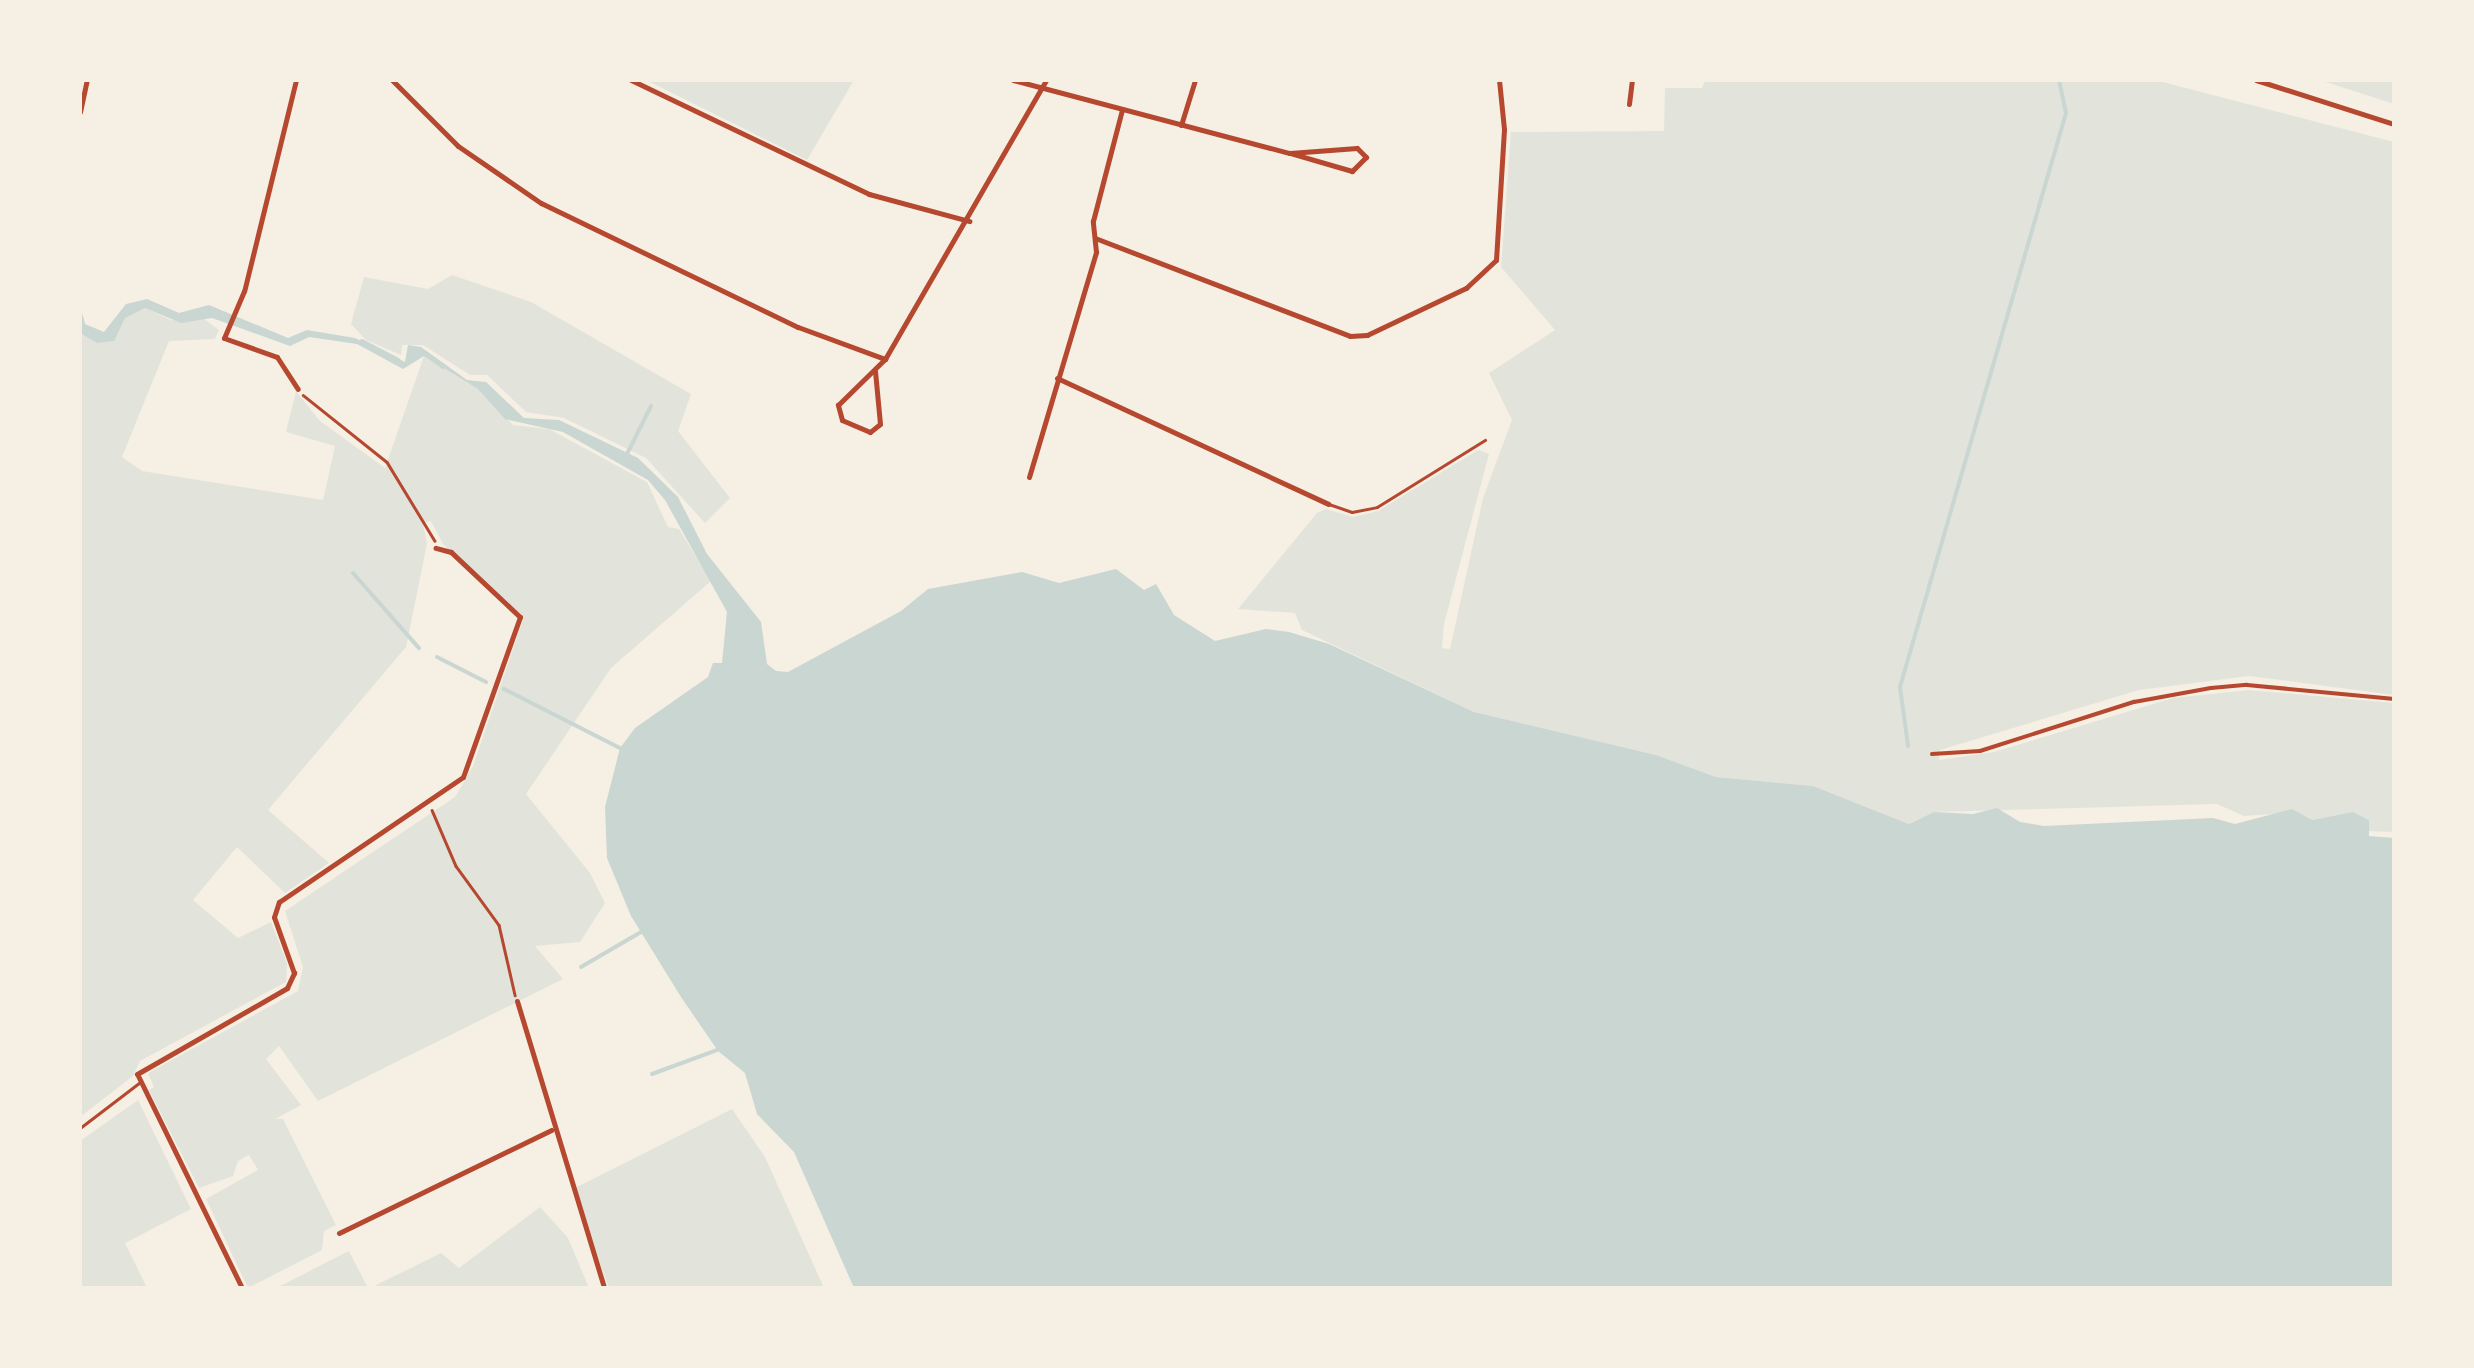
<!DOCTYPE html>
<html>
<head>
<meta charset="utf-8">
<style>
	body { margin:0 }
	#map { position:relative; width:2474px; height:1368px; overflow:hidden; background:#f6efe4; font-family:Raleway,sans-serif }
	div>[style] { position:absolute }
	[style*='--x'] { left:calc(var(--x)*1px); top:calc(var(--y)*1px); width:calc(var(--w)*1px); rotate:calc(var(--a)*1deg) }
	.green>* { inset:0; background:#e2e4dc }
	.water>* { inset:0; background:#c9d6d2 }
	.stream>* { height:4px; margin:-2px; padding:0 2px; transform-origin:2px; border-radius:2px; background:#c9d6d2 }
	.path>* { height:2.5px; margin:-1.25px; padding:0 1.25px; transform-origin:1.25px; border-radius:1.25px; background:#b5482f }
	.service>* { height:2.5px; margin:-1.25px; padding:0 1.25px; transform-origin:1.25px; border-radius:1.25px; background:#b5482f }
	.pedestrian>* { height:4px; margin:-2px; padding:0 2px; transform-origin:2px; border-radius:2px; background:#b5482f }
	.minor>* { height:5px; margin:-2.5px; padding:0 2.5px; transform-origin:2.5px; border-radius:2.5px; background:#b5482f }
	span { translate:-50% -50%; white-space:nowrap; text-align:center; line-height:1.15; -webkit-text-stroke:9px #f6efe4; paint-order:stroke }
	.frame { position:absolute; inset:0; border:82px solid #f6efe4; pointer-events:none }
</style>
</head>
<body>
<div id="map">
	<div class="green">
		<div style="clip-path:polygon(646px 80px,854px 80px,807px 160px)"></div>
		<div style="clip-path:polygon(1705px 80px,2155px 80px,2394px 142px,2394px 695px,2249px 676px,2139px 690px,1940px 750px,1939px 760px,1994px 752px,2173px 698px,2249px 690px,2394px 703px,2394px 832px,2368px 831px,2369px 820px,2353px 812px,2312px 820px,2287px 813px,2244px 816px,2217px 804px,1934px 812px,1909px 824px,1813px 786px,1716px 777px,1656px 755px,1474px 712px,1302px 630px,1295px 613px,1238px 609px,1317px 513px,1326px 509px,1353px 517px,1378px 511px,1478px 450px,1489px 454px,1444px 624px,1442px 648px,1450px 649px,1483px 498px,1512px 420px,1489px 373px,1555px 330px,1501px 267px,1511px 132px,1664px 131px,1665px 88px,1702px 88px)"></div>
		<div style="clip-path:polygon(2316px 80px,2394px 80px,2394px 104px,2329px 83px)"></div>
		<div style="clip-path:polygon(452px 275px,531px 302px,691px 394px,678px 431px,730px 498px,705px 523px,646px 458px,564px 418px,526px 412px,487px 375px,470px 375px,423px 345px,402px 345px,401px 355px,366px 340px,351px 324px,364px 277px,428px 289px)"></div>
		<div style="clip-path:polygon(145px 308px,171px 320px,203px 318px,219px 330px,215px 339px,169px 341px,122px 457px,142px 471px,323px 500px,335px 446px,286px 432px,296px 391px,320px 421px,385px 468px,424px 356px,478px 389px,513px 425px,549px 429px,647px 482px,668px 527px,679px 529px,711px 581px,611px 668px,526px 794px,590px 873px,605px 903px,580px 942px,535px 946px,563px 979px,318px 1101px,279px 1046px,266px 1059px,301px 1105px,275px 1119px,283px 1119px,336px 1225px,324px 1231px,322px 1250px,248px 1288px,206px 1199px,258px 1170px,249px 1155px,238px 1161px,233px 1176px,199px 1188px,149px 1090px,154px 1087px,148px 1073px,298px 991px,303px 967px,285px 911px,455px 797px,473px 766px,524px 617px,443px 544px,431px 521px,423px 523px,427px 544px,406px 647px,268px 810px,329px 863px,285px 893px,237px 847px,193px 900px,238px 938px,271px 922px,287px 963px,286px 982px,140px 1061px,133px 1076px,80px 1117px,80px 328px,97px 343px,132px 312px)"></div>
		<div style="clip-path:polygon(138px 1100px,191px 1209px,125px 1243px,147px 1288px,80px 1288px,80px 1141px)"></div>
		<div style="clip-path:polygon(732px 1109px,765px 1157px,824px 1288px,609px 1288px,573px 1189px)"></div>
		<div style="clip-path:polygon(540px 1207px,568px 1238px,589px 1288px,370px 1288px,441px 1253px,459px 1268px)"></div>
		<div style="clip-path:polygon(349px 1251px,368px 1288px,276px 1288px)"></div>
	</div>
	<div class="water">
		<div style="clip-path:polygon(147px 299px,179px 313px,209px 305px,288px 338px,307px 330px,355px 338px,405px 362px,408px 345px,421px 347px,467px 380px,486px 382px,524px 418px,559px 420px,638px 458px,678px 497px,707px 554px,761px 622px,767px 664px,776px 671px,788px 672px,901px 611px,928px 589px,1022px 572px,1059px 583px,1116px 569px,1144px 590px,1156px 584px,1174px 615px,1215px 641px,1266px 629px,1289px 632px,1329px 644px,1474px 712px,1656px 755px,1716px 777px,1813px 786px,1909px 824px,1934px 812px,1973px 814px,1997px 808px,2020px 822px,2044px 826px,2213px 818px,2235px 824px,2292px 809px,2312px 820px,2353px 812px,2369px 820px,2369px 836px,2394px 838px,2394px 1288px,854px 1288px,794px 1152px,757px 1114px,745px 1073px,718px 1051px,681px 997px,631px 916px,607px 858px,605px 807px,620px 748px,635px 728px,708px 677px,713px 663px,722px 663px,727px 612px,665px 500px,648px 480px,563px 432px,505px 419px,478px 389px,424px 356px,403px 369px,357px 344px,309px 337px,290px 346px,212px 318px,181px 323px,145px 308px,125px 318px,114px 341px,97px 343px,82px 334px,80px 305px,85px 324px,104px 332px,126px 304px)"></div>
	</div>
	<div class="stream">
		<div style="--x:362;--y:341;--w:41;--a:27.8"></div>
		<div style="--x:423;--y:352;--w:25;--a:37"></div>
		<div style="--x:626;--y:456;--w:56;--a:-63.4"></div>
		<div style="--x:353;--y:573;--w:100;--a:48.7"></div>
		<div style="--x:437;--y:657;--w:55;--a:27"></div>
		<div style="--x:504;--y:689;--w:130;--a:27"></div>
		<div style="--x:1908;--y:746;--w:60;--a:-97.7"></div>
		<div style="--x:1900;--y:687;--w:598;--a:-73.87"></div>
		<div style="--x:2066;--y:113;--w:34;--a:-102"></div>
		<div style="--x:581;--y:967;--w:69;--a:-30.3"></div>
		<div style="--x:652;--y:1074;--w:69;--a:-20.3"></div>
	</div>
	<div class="path">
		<div style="--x:303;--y:395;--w:107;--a:38.6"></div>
		<div style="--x:387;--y:462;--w:92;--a:58.7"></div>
		<div style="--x:432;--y:810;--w:61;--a:66.8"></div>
		<div style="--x:456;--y:866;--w:73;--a:53.9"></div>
		<div style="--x:499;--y:925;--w:72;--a:77.1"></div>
	</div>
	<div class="service">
		<div style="--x:1329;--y:504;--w:24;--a:19"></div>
		<div style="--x:1352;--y:512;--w:25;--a:-11"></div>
		<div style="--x:1377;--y:507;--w:127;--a:-31.8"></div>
		<div style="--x:80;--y:1128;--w:74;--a:-37.3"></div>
	</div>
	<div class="pedestrian">
		<div style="--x:1932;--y:754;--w:48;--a:-3.6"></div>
		<div style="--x:1980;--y:751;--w:162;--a:-17.7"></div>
		<div style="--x:2134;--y:702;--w:78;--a:-10.3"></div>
		<div style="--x:2211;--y:688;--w:36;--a:-5"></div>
		<div style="--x:2247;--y:685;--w:148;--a:5.4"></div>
	</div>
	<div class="minor">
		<div style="--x:296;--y:80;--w:217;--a:103.8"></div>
		<div style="--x:244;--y:291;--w:51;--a:113.1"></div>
		<div style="--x:224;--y:338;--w:56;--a:19.7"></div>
		<div style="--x:277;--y:357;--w:38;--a:57"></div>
		<div style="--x:392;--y:80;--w:93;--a:45"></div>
		<div style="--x:458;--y:146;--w:101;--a:34.5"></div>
		<div style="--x:541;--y:203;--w:285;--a:25.8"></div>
		<div style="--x:798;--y:327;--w:93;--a:20.2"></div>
		<div style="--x:631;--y:80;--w:264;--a:25.6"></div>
		<div style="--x:869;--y:194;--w:104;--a:15.1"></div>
		<div style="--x:1013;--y:80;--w:286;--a:14.8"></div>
		<div style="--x:1290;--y:153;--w:67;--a:-4.3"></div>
		<div style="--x:1357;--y:148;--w:13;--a:45"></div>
		<div style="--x:1366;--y:157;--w:20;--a:135"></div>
		<div style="--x:1352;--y:171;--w:65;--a:-163.8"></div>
		<div style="--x:2256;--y:80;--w:145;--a:17.7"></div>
		<div style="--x:1629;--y:104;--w:24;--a:-83"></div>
		<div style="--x:80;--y:112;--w:33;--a:-78"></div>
		<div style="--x:1181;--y:125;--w:47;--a:-72.7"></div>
		<div style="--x:1095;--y:238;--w:273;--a:21"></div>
		<div style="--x:1350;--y:336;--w:17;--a:-3"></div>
		<div style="--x:1367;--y:335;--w:110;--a:-25.4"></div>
		<div style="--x:1466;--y:288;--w:41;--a:-43"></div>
		<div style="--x:1496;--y:260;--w:131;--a:-86.5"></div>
		<div style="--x:1504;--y:129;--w:49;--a:-95.8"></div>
		<div style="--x:875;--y:371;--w:53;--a:84.6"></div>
		<div style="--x:880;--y:424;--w:13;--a:141"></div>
		<div style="--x:870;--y:432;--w:30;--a:-157"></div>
		<div style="--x:842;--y:420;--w:16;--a:-105"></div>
		<div style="--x:838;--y:405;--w:66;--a:-44.4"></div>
		<div style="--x:885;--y:359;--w:322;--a:-60"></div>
		<div style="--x:1057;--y:378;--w:299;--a:24.9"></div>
		<div style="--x:1029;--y:477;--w:235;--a:-73.4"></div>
		<div style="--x:1096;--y:252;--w:31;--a:-96"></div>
		<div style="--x:1093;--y:221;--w:115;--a:-75.4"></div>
		<div style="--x:517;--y:1001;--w:300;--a:73.1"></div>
		<div style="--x:339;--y:1233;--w:236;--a:-25.9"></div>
		<div style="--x:242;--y:1288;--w:238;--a:-116.1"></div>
		<div style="--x:137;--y:1074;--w:173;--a:-29.8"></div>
		<div style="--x:287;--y:988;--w:17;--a:-65"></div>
		<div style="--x:294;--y:973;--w:59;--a:-109.7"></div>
		<div style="--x:274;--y:917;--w:16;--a:-72"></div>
		<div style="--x:279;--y:902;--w:222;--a:-34.2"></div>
		<div style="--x:463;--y:777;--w:170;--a:-70.4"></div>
		<div style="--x:520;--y:617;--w:95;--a:-136.7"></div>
		<div style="--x:451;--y:552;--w:16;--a:-165"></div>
	</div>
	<div class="frame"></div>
</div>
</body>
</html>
